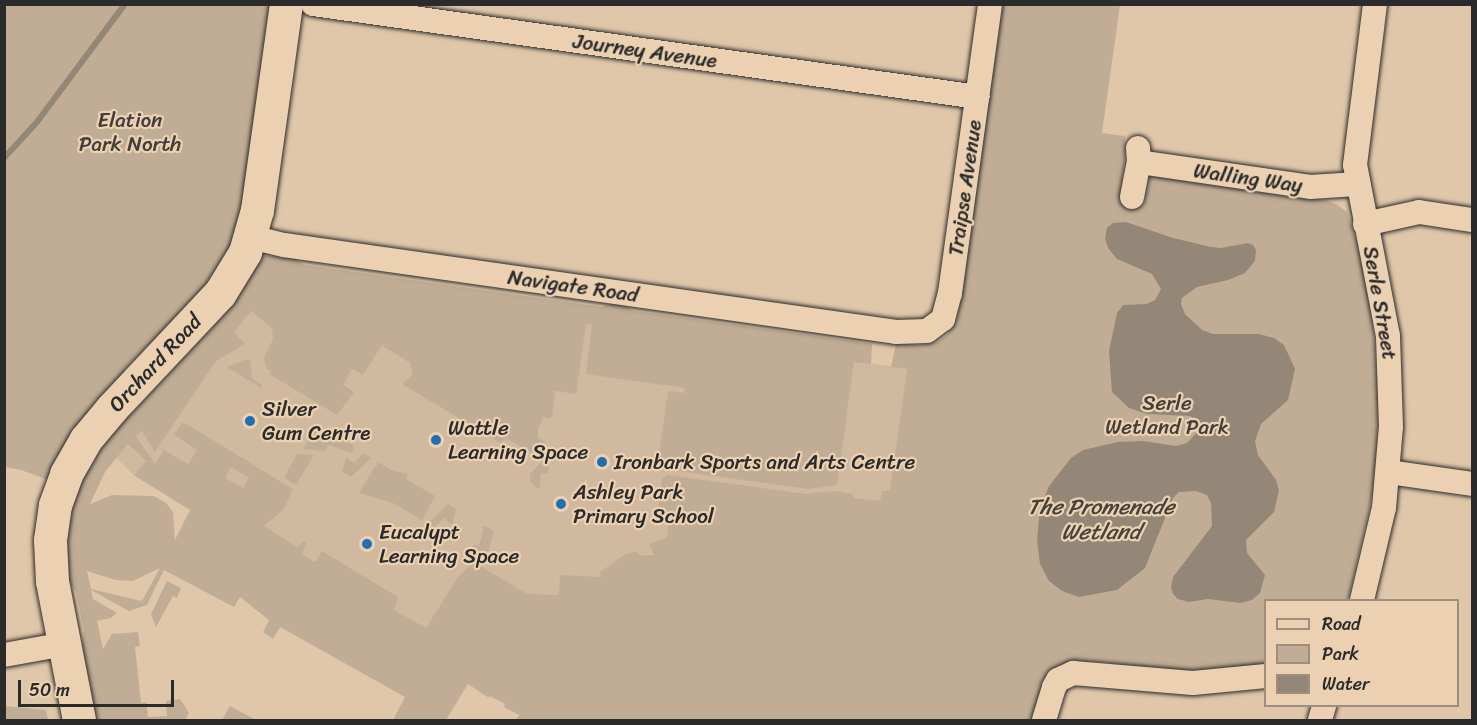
<!DOCTYPE html>
<html>
<head>
<meta charset="utf-8">
<style>
	body { margin:0 }
	#map { position:relative; width:1477px; height:725px; overflow:hidden; background:#e0c7aa; font-family:Sriracha,sans-serif }
	div>[style] { position:absolute }
	[style*='--x'] { left:calc(var(--x)*1px); top:calc(var(--y)*1px); width:calc(var(--w)*1px); rotate:calc(var(--a)*1deg) }
	.built>* { inset:0; background:#d0b99f }
	.green>* { inset:0; background:#c1ad95 }
	.water>* { inset:0; background:#958777 }
	.stream>* { height:6px; margin:-3px; padding:0 3px; transform-origin:3px; border-radius:3px; background:#958777 }
	.roads { filter:drop-shadow(0 0 2px #2b2b2b) drop-shadow(0 0 2px #2b2b2b) }
	.street>* { height:24px; margin:-12px; padding:0 12px; transform-origin:12px; border-radius:12px; background:#ebd1b2 }
	.secondary>* { height:33px; margin:-16.5px; padding:0 16.5px; transform-origin:16.5px; border-radius:16.5px; background:#ebd1b2 }
	.dots>* { width:16px; height:16px; translate:-50% -50%; box-sizing:border-box; border:3px solid #ebd1b2; border-radius:50% }
	span { translate:-50% -50%; white-space:nowrap; text-align:center; line-height:1.15; -webkit-text-stroke:4.5px #ebd1b2; paint-order:stroke }
	.street-label { font-size:21px; color:#2b2b2b }
	.park-label { font-size:21px; color:#423e3b }
	.poi-label { font-size:21px; color:#2b2b2b }
	.left { translate:0 -50%; text-align:left }
	.water-label { font-size:22px; color:#46423e; font-style:italic }
	.frame { position:absolute; inset:0; border:6px solid #2b2b2b; pointer-events:none }
	.legend { position:absolute; left:1264px; top:599px; width:195px; height:108px; box-sizing:border-box; background:#ebd1b2; border:2px solid #9e8f7c; margin:0; padding:8px 10px; list-style:none; font-size:18px; color:#2b2b2b }
	.legend li { display:flex; align-items:center; gap:12px; height:30px }
	.legend b { width:30px; border:2px solid #9e8f7c }
	.scale { position:absolute; left:18px; top:680px; width:156px; height:27px; box-sizing:border-box; border:3px solid #2b2b2b; border-top:0; padding-left:8px; font-size:18px; line-height:21px; white-space:nowrap; color:#2b2b2b; -webkit-text-stroke:4px #ebd1b2; paint-order:stroke }
</style>
</head>
<body>
<div id="map">
	<div class="built">
		<div style="clip-path:polygon(337px 289px,960px 376px,942px 512px,526px 712px,136px 477px,116px 458px,267px 290px)"></div>
	</div>
	<div class="green">
		<div style="clip-path:polygon(5px 5px,274px 5px,251px 173px,225px 267px,124px 370px,119px 385px,46px 479px,21px 470px,5px 467px)"></div>
		<div style="clip-path:polygon(evenodd,1002px 5px,1120px 5px,1102px 133px,1125px 136px,1125px 154px,1120px 200px,1144px 204px,1150px 178px,1154px 176px,1325px 200px,1336px 204px,1347px 212px,1363px 263px,1372px 315px,1378px 393px,1377px 445px,1372px 496px,1348px 600px,1266px 600px,1265px 664px,1184px 672px,1143px 669px,1105px 662px,1075px 662px,1035px 720px,516px 720px,519px 715px,504px 707px,505px 704px,490px 696px,489px 698px,468px 684px,446px 720px,393px 720px,405px 697px,280px 627px,273px 639px,263px 632px,269px 620px,240px 597px,234px 607px,164px 570px,147px 605px,129px 611px,91px 590px,93px 599px,117px 613px,111px 618px,97px 621px,103px 649px,112px 634px,138px 632px,140px 646px,135px 647px,141px 703px,146px 702px,148px 717px,167px 716px,166px 701px,180px 699px,189px 713px,185px 720px,90px 720px,91px 690px,82px 645px,84px 631px,76px 591px,61px 572px,60px 553px,79px 471px,121px 421px,133px 412px,214px 326px,258px 258px,263px 256px,292px 257px,305px 265px,602px 307px,616px 302px,634px 311px,872px 344px,871px 364px,854px 362px,837px 485px,808px 489px,657px 468px,668px 391px,684px 393px,685px 388px,586px 374px,592px 325px,586px 324px,576px 394px,555px 391px,552px 417px,548px 419px,544px 417px,538px 428px,538px 438px,546px 443px,535px 455px,506px 438px,500px 443px,402px 384px,413px 374px,410px 363px,382px 345px,363px 375px,352px 369px,343px 385px,354px 392px,337px 415px,269px 374px,271px 371px,266px 368px,264px 358px,273px 339px,272px 328px,251px 311px,234px 332px,245px 344px,216px 361px,155px 452px,142px 431px,136px 436px,155px 464px,164px 450px,188px 464px,197px 450px,174px 435px,181px 424px,185px 423px,293px 489px,284px 509px,264px 526px,297px 547px,304px 540px,307px 543px,301px 554px,315px 562px,322px 551px,398px 597px,394px 610px,426px 628px,458px 577px,474px 562px,527px 594px,559px 595px,560px 575px,601px 577px,600px 572px,624px 555px,636px 551px,639px 555px,654px 555px,649px 544px,667px 538px,668px 516px,657px 514px,662px 479px,667px 475px,805px 494px,836px 491px,853px 494px,853px 498px,880px 501px,882px 491px,890px 491px,907px 369px,891px 367px,896px 344px,921px 345px,937px 342px,947px 335px,957px 320px,1002px 5px,128px 444px,146px 461px,134px 475px,190px 510px,175px 540px,173px 512px,166px 503px,154px 496px,112px 495px,90px 504px,105px 472px,128px 444px,1002px 5px,231px 467px,249px 478px,243px 488px,225px 478px,231px 467px,1002px 5px,160px 568px,142px 601px,91px 589px,87px 571px,116px 580px,133px 581px,160px 568px)"></div>
		<div style="clip-path:polygon(247px 359px,250px 360px,252px 378px,262px 385px,261px 388px,227px 367px)"></div>
		<div style="clip-path:polygon(318px 425px,354px 446px,352px 453px,328px 445px,326px 451px,303px 449px)"></div>
		<div style="clip-path:polygon(551px 452px,548px 473px,541px 474px,539px 490px,530px 481px,530px 474px)"></div>
		<div style="clip-path:polygon(364px 453px,371px 458px,351px 477px,342px 472px,346px 458px,354px 463px)"></div>
		<div style="clip-path:polygon(297px 454px,314px 455px,296px 485px,284px 478px)"></div>
		<div style="clip-path:polygon(378px 462px,391px 470px,408px 474px,406px 479px,435px 496px,422px 520px,393px 503px,359px 493px)"></div>
		<div style="clip-path:polygon(448px 504px,456px 509px,453px 523px,450px 524px,445px 517px,434px 528px,428px 524px)"></div>
		<div style="clip-path:polygon(484px 526px,494px 531px,486px 560px,471px 551px,473px 545px,479px 546px)"></div>
		<div style="clip-path:polygon(167px 581px,181px 588px,177px 598px,173px 596px,156px 627px,151px 614px)"></div>
		<div style="clip-path:polygon(5px 706px,46px 710px,48px 720px,5px 720px)"></div>
		<div style="clip-path:polygon(230px 706px,256px 720px,222px 720px)"></div>
	</div>
	<div class="water">
		<div style="clip-path:polygon(1126px 222px,1173px 238px,1211px 247px,1221px 248px,1248px 243px,1253px 245px,1256px 250px,1255px 261px,1245px 273px,1228px 280px,1197px 287px,1182px 298px,1181px 304px,1185px 314px,1202px 330px,1213px 334px,1259px 334px,1274px 338px,1284px 345px,1295px 369px,1288px 400px,1261px 424px,1255px 441px,1258px 455px,1276px 480px,1279px 490px,1274px 512px,1246px 540px,1247px 553px,1265px 575px,1260px 593px,1252px 600px,1241px 603px,1208px 599px,1189px 602px,1178px 599px,1173px 594px,1171px 587px,1173px 577px,1212px 526px,1211px 503px,1207px 495px,1196px 491px,1179px 492px,1173px 498px,1145px 568px,1117px 590px,1079px 597px,1062px 591px,1049px 581px,1040px 564px,1037px 541px,1040px 508px,1049px 486px,1071px 458px,1083px 450px,1118px 442px,1143px 441px,1176px 446px,1187px 443px,1200px 429px,1198px 421px,1190px 416px,1147px 414px,1129px 408px,1112px 392px,1109px 351px,1117px 313px,1123px 305px,1147px 304px,1155px 300px,1161px 289px,1152px 274px,1117px 259px,1108px 248px,1105px 239px,1107px 228px,1113px 223px)"></div>
	</div>
	<div class="stream">
		<div style="--x:4;--y:158;--w:49;--a:-47.5"></div>
		<div style="--x:37;--y:122;--w:147;--a:-53.3"></div>
	</div>
	<div class="roads">
		<div class="street">
			<div style="--x:313;--y:4;--w:671;--a:7.96"></div>
			<div style="--x:1139;--y:162;--w:173;--a:8.3"></div>
			<div style="--x:1310;--y:187;--w:47;--a:-3.7"></div>
			<div style="--x:1132;--y:197;--w:36;--a:-79"></div>
			<div style="--x:1139;--y:162;--w:14;--a:-94"></div>
			<div style="--x:1365;--y:224;--w:55;--a:-12.5"></div>
			<div style="--x:1419;--y:212;--w:54;--a:8.6"></div>
			<div style="--x:251;--y:237;--w:34;--a:14"></div>
			<div style="--x:284;--y:245;--w:618;--a:8.09"></div>
			<div style="--x:896;--y:332;--w:31;--a:-2"></div>
			<div style="--x:927;--y:331;--w:20;--a:-37"></div>
			<div style="--x:943;--y:319;--w:27;--a:-75"></div>
			<div style="--x:950;--y:293;--w:292;--a:-82.1"></div>
			<div style="--x:1389;--y:472;--w:84;--a:8.2"></div>
			<div style="--x:1362;--y:600;--w:95;--a:-76.6"></div>
			<div style="--x:1384;--y:508;--w:81;--a:-85.1"></div>
			<div style="--x:1391;--y:427;--w:91;--a:-91.9"></div>
			<div style="--x:1388;--y:336;--w:174;--a:-100.9"></div>
			<div style="--x:1355;--y:165;--w:162;--a:-82.9"></div>
			<div style="--x:4;--y:655;--w:62;--a:-10.2"></div>
			<div style="--x:1044;--y:720;--w:34;--a:-73"></div>
			<div style="--x:1054;--y:687;--w:8;--a:-60"></div>
			<div style="--x:1058;--y:680;--w:17;--a:-25"></div>
			<div style="--x:1073;--y:673;--w:120;--a:4.8"></div>
			<div style="--x:1193;--y:683;--w:73;--a:-5.5"></div>
			<div style="--x:1320;--y:720;--w:15;--a:-74"></div>
		</div>
		<div class="secondary">
			<div style="--x:79;--y:720;--w:142;--a:-101"></div>
			<div style="--x:52;--y:581;--w:41;--a:-92.8"></div>
			<div style="--x:50;--y:540;--w:35;--a:-82"></div>
			<div style="--x:55;--y:505;--w:33;--a:-70"></div>
			<div style="--x:66;--y:474;--w:40;--a:-60.3"></div>
			<div style="--x:86;--y:439;--w:39;--a:-50"></div>
			<div style="--x:111;--y:409;--w:159;--a:-46.8"></div>
			<div style="--x:220;--y:293;--w:48;--a:-58.6"></div>
			<div style="--x:245;--y:252;--w:44;--a:-74.1"></div>
			<div style="--x:257;--y:210;--w:208;--a:-82"></div>
		</div>
	</div>
	<div class="dots">
		<div style="left:250px;top:421px;background:#1f6fb2"></div>
		<div style="left:436px;top:440px;background:#1f6fb2"></div>
		<div style="left:602px;top:462px;background:#1f6fb2"></div>
		<div style="left:561px;top:504px;background:#1f6fb2"></div>
		<div style="left:367px;top:544px;background:#1f6fb2"></div>
	</div>
	<div class="street-label">
		<span style="left:645px;top:51px;rotate:8deg">Journey Avenue</span>
		<span style="left:1248px;top:178px;rotate:8deg">Walling Way</span>
		<span style="left:965px;top:188px;rotate:-82deg">Traipse Avenue</span>
		<span style="left:573px;top:286px;rotate:8deg">Navigate Road</span>
		<span style="left:1380px;top:303px;rotate:80deg">Serle Street</span>
		<span style="left:155px;top:363px;rotate:-47deg">Orchard Road</span>
	</div>
	<div class="park-label">
		<span style="left:130px;top:132px">Elation<br>Park North</span>
		<span style="left:1167px;top:415px">Serle<br>Wetland Park</span>
	</div>
	<div class="poi-label">
		<span class="left" style="left:262px;top:421px">Silver<br>Gum Centre</span>
		<span class="left" style="left:448px;top:440px">Wattle<br>Learning Space</span>
		<span class="left" style="left:614px;top:462px">Ironbark Sports and Arts Centre</span>
		<span class="left" style="left:573px;top:504px">Ashley Park<br>Primary School</span>
		<span class="left" style="left:379px;top:544px">Eucalypt<br>Learning Space</span>
	</div>
	<div class="water-label">
		<span style="left:1101px;top:519px">The Promenade<br>Wetland</span>
	</div>
	<div class="frame"></div>
	<ul class="legend">
	<li><b style="height:8px;background:#ebd1b2"></b>Road</li>
	<li><b style="height:16px;background:#c1ad95"></b>Park</li>
	<li><b style="height:16px;background:#958777"></b>Water</li>
	</ul>
	<div class="scale">50 m</div>
</div>
</body>
</html>
